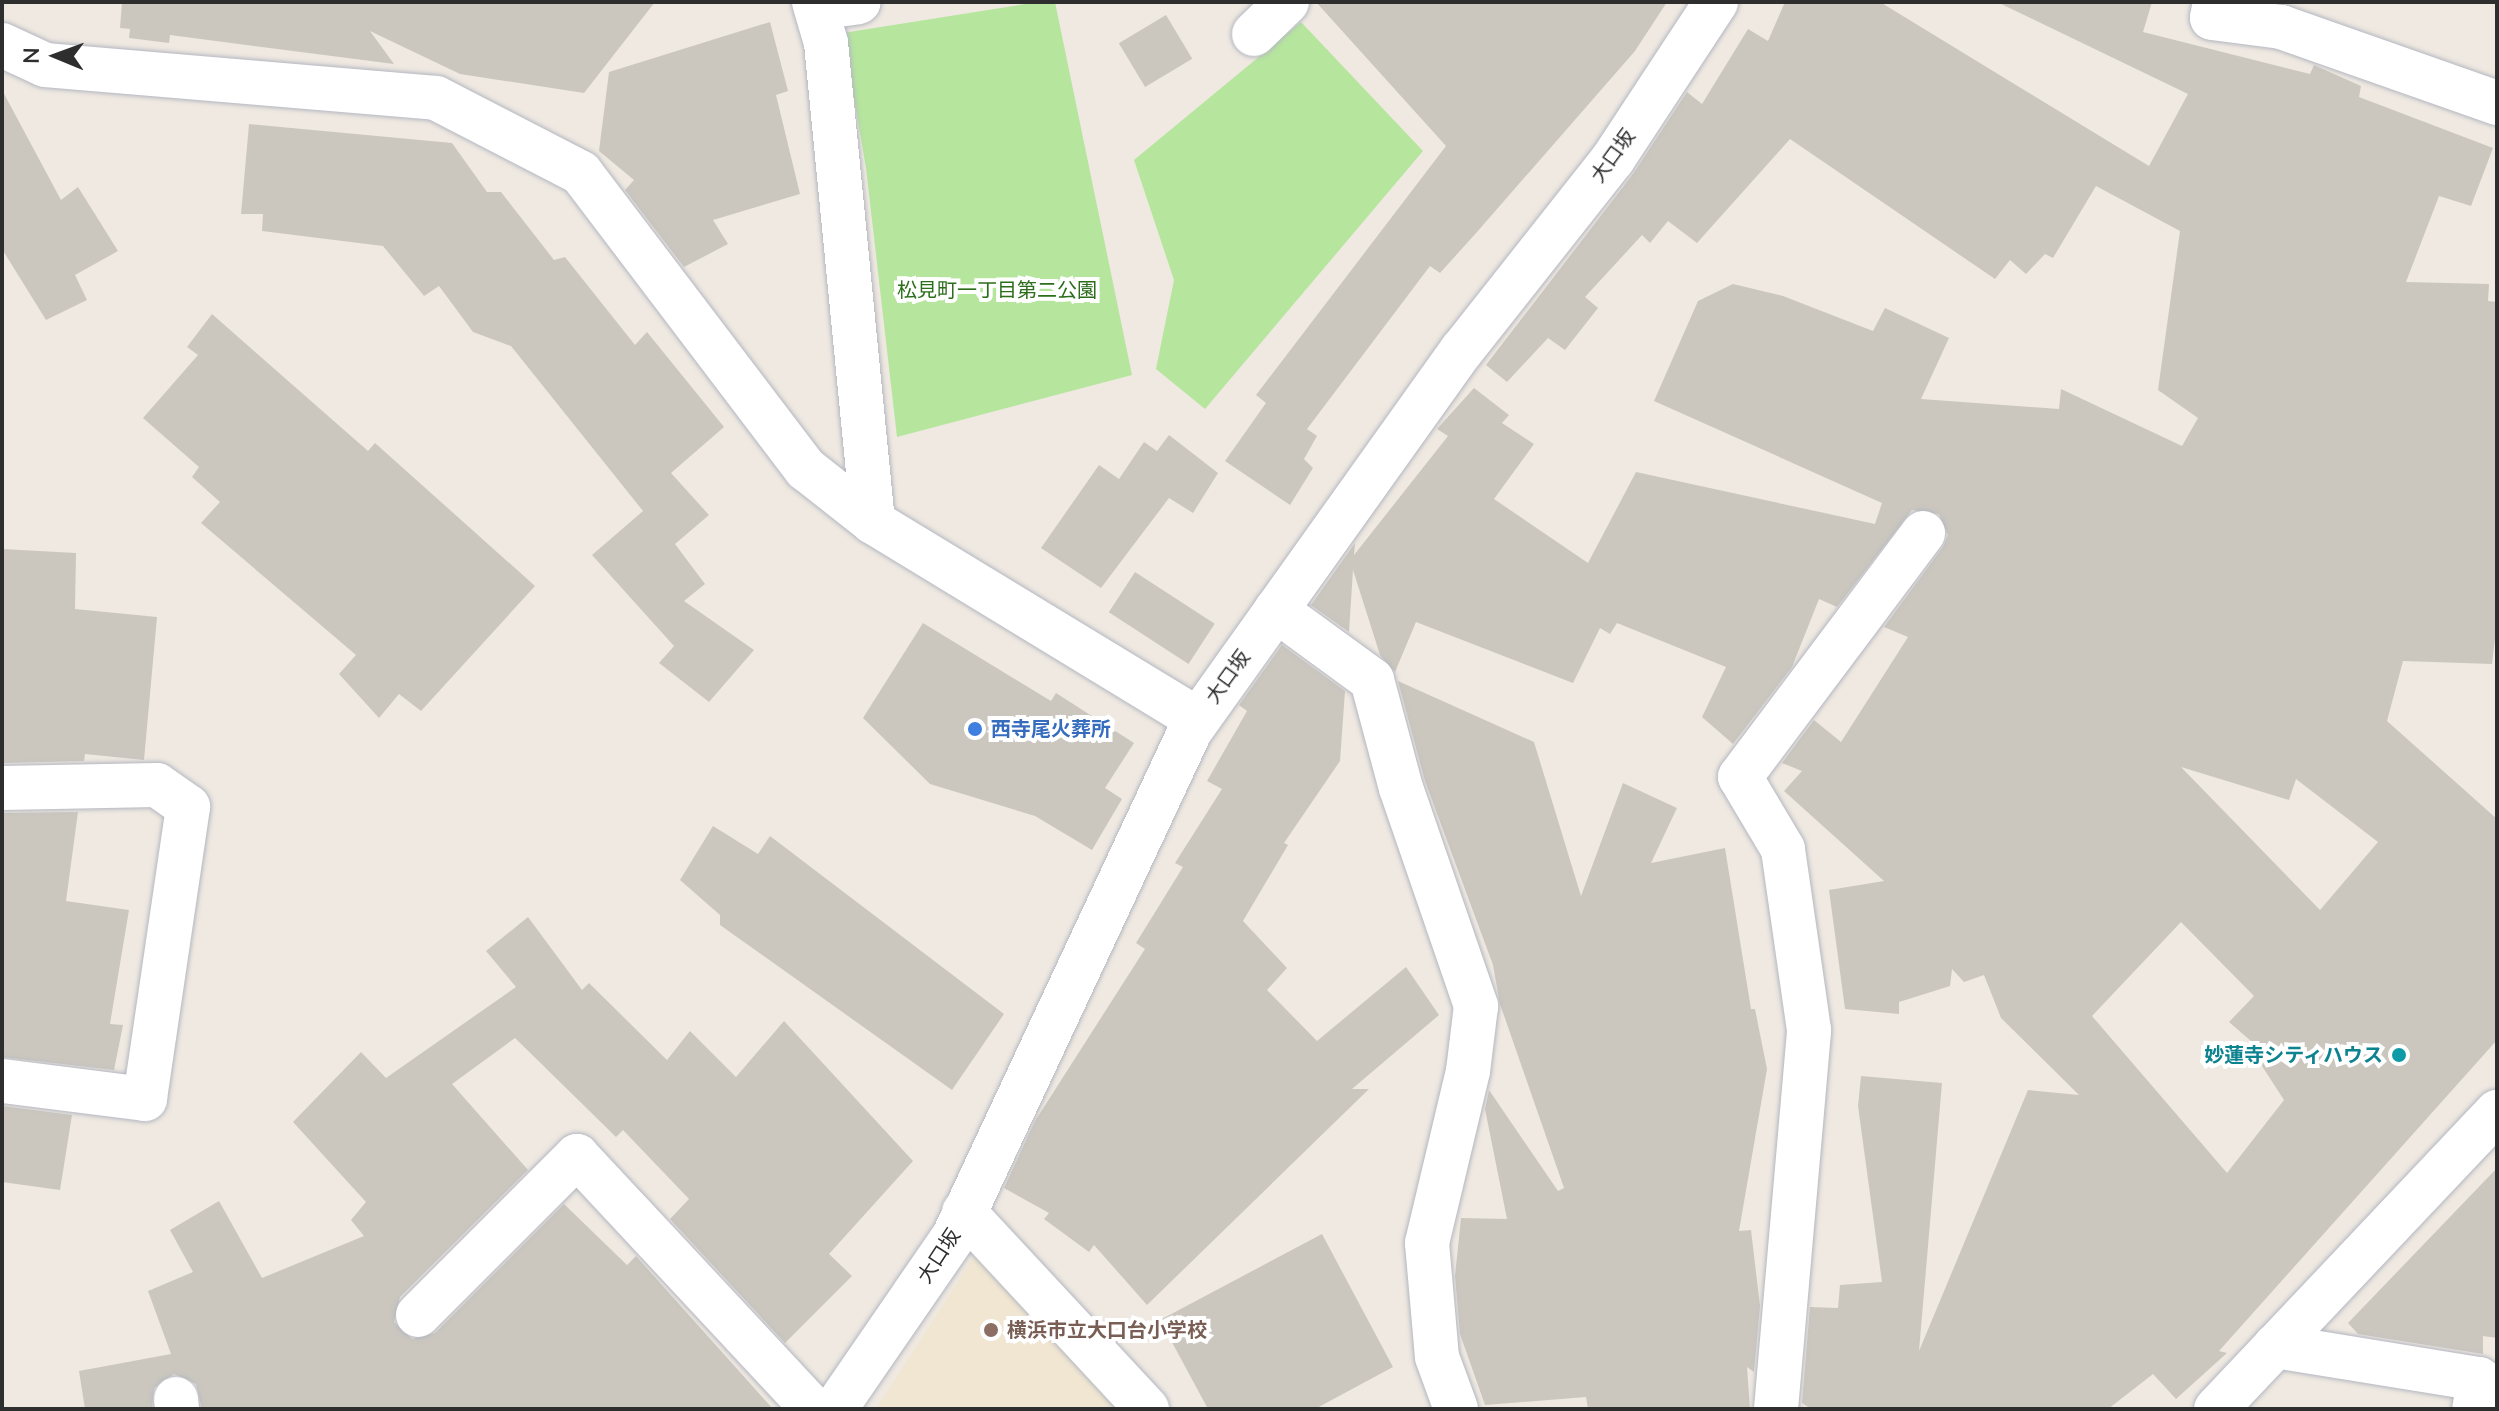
<!DOCTYPE html>
<html>
<head>
<meta charset="utf-8">
<style>
	body { margin:0 }
	#map { position:relative; width:2499px; height:1411px; overflow:hidden; background:#efe9e1; font-family:"Nunito Sans","Noto Sans JP",sans-serif }
	div>[style] { position:absolute }
	[style*='--x'] { left:calc(var(--x)*1px); top:calc(var(--y)*1px); width:calc(var(--w)*1px); rotate:calc(var(--a)*1deg) }
	.education>* { inset:0; background:#f0e6d1 }
	.green>* { inset:0; background:#b6e59e }
	.building>* { inset:0; background:#cbc7bf; transform-origin:0 0 }
	.roads { filter:drop-shadow(0 0 2px #b4b7c1) drop-shadow(0 0 2px #b4b7c1) }
	.street>* { height:44px; margin:-22px; padding:0 22px; transform-origin:22px; border-radius:22px; background:#fff }
	.secondary>* { height:44px; margin:-22px; padding:0 22px; transform-origin:22px; border-radius:22px; background:#fff }
	.dots>* { width:22px; height:22px; translate:-50% -50%; box-sizing:border-box; border:4px solid #fff; border-radius:50% }
	span { translate:-50% -50%; white-space:nowrap; text-align:center; line-height:1.15; -webkit-text-stroke:8px #fff; paint-order:stroke }
	.street-label { font-size:20px; color:#2e2e2e }
	.park-label { font-size:20px; color:#2c6e1b }
	.shop-label { font-size:20px; color:#366cbe; font-weight:700 }
	.left { translate:0 -50%; text-align:left }
	.culture-label { font-size:20px; color:#0d838f; font-weight:700 }
	.right { translate:-100% -50%; text-align:right }
	.education-label { font-size:20px; color:#785e54; font-weight:700 }
	.frame { position:absolute; inset:0; border:4px solid #2e2e2e; pointer-events:none }
	.north { position:absolute; left:16px; top:16px; width:80px; height:80px; -webkit-text-stroke:6px #fff; paint-order:stroke; rotate:271deg; font-size:22px; font-weight:700; line-height:32px; text-align:center; color:#2e2e2e }
	.north::after { content:''; display:block; margin:auto; width:28px; height:36px; background:#2e2e2e; clip-path:polygon(50% 0,100% 100%,50% 72%,0 100%) }
</style>
</head>
<body>
<div id="map">
	<div class="education">
		<div style="clip-path:polygon(977px 1252px,1136px 1409px,876px 1409px)"></div>
	</div>
	<div class="green">
		<div style="clip-path:polygon(1038px 2px,1055px 2px,1132px 375px,897px 437px,866px 168px,843px 33px)"></div>
		<div style="clip-path:polygon(1301px 22px,1423px 151px,1205px 409px,1156px 369px,1174px 280px,1134px 160px)"></div>
	</div>
	<div class="building">
		<div style="clip-path:polygon(122px 2px,655px 2px,584px 93px,460px 74px,370px 31px,394px 64px,170px 35px,169px 43px,129px 38px,130px 29px,120px 28px)"></div>
		<div style="clip-path:polygon(1316px 2px,1667px 2px,1635px 51px,1477px 232px,1440px 273px,1430px 266px,1307px 429px,1317px 436px,1304px 459px,1313px 468px,1290px 505px,1225px 461px,1266px 403px,1256px 395px,1446px 146px)"></div>
		<div style="clip-path:polygon(evenodd,1785px 2px,1880px 2px,2149px 166px,2188px 94px,1997px 2px,2152px 2px,2143px 32px,2310px 74px,2314px 65px,2361px 86px,2359px 97px,2493px 148px,2471px 206px,2439px 196px,2406px 282px,2489px 284px,2488px 301px,2497px 302px,2497px 622px,2492px 664px,2403px 661px,2387px 721px,2497px 819px,2497px 1040px,2219px 1351px,2227px 1353px,2176px 1399px,2153px 1374px,2108px 1409px,1811px 1409px,1802px 1403px,1810px 1307px,1838px 1308px,1840px 1285px,1882px 1282px,1858px 1106px,1861px 1076px,1942px 1083px,1919px 1351px,2028px 1090px,2079px 1095px,2001px 1018px,1984px 975px,1964px 982px,1952px 969px,1950px 986px,1899px 1002px,1899px 1014px,1845px 1009px,1829px 890px,1884px 881px,1784px 791px,1802px 771px,1782px 763px,1814px 720px,1841px 742px,1908px 637px,1884px 627px,1943px 547px,1948px 535px,1939px 514px,1912px 510px,1837px 607px,1819px 599px,1792px 667px,1733px 744px,1702px 717px,1726px 667px,1617px 623px,1610px 634px,1600px 628px,1573px 683px,1416px 622px,1395px 672px,1380px 655px,1353px 570px,1349px 632px,1311px 605px,1355px 543px,1354px 555px,1448px 436px,1437px 429px,1474px 388px,1509px 415px,1502px 423px,1534px 444px,1494px 499px,1588px 563px,1636px 472px,1875px 524px,1882px 503px,1654px 401px,1698px 301px,1733px 284px,1783px 296px,1873px 331px,1885px 308px,1949px 338px,1921px 399px,2059px 409px,2061px 389px,2182px 446px,2198px 418px,2158px 390px,2180px 231px,2096px 186px,2053px 258px,2045px 254px,2026px 274px,2010px 260px,1995px 279px,1790px 139px,1697px 243px,1668px 221px,1650px 243px,1642px 235px,1585px 297px,1598px 308px,1565px 350px,1548px 338px,1507px 382px,1486px 365px,1633px 174px,1687px 92px,1702px 104px,1748px 29px,1768px 41px,1785px 2px,2181px 767px,2289px 800px,2296px 779px,2378px 842px,2320px 910px,2181px 767px,1785px 2px,2181px 922px,2254px 996px,2229px 1022px,2267px 1055px,2260px 1063px,2284px 1100px,2227px 1173px,2092px 1016px,2181px 922px)"></div>
		<div style="left:1166px;top:15px;width:51px;height:55px;rotate:59deg"></div>
		<div style="clip-path:polygon(770px 22px,788px 91px,776px 95px,800px 194px,713px 220px,728px 244px,684px 267px,625px 190px,634px 180px,599px 151px,609px 72px)"></div>
		<div style="clip-path:polygon(2px 90px,61px 200px,78px 187px,118px 251px,75px 275px,87px 300px,46px 320px,2px 249px)"></div>
		<div style="clip-path:polygon(249px 124px,452px 143px,487px 192px,501px 192px,554px 260px,565px 257px,635px 345px,647px 332px,724px 427px,671px 473px,709px 515px,675px 544px,705px 584px,684px 601px,754px 650px,709px 702px,659px 663px,674px 646px,592px 555px,643px 511px,511px 346px,473px 332px,439px 286px,424px 296px,383px 246px,262px 231px,263px 214px,241px 214px)"></div>
		<div style="clip-path:polygon(212px 314px,368px 451px,375px 443px,535px 586px,421px 711px,399px 694px,379px 718px,339px 674px,356px 655px,201px 523px,220px 502px,192px 477px,199px 467px,143px 418px,198px 355px,187px 347px)"></div>
		<div style="clip-path:polygon(1169px 435px,1218px 473px,1193px 513px,1169px 498px,1101px 588px,1041px 548px,1099px 465px,1119px 479px,1144px 442px,1157px 451px)"></div>
		<div style="clip-path:polygon(2px 549px,76px 553px,75px 609px,157px 617px,144px 760px,85px 754px,84px 761px,2px 763px)"></div>
		<div style="left:1135px;top:572px;width:95px;height:48px;rotate:33deg"></div>
		<div style="clip-path:polygon(923px 623px,1051px 701px,1056px 693px,1134px 743px,1105px 788px,1122px 799px,1092px 850px,1035px 816px,930px 784px,863px 718px)"></div>
		<div style="clip-path:polygon(1282px 645px,1345px 691px,1340px 761px,1284px 843px,1288px 845px,1243px 921px,1287px 968px,1267px 990px,1317px 1041px,1406px 967px,1439px 1015px,1352px 1089px,1369px 1089px,1147px 1305px,1094px 1245px,1089px 1252px,1044px 1219px,1049px 1213px,1004px 1188px,1035px 1121px,1145px 949px,1136px 943px,1183px 867px,1175px 863px,1222px 789px,1207px 781px,1247px 711px,1239px 705px)"></div>
		<div style="clip-path:polygon(1398px 681px,1534px 742px,1581px 896px,1623px 783px,1677px 808px,1651px 863px,1725px 848px,1751px 1009px,1755px 1009px,1767px 1069px,1739px 1231px,1751px 1230px,1760px 1306px,1754px 1372px,1747px 1367px,1750px 1409px,1588px 1409px,1586px 1397px,1485px 1405px,1460px 1334px,1455px 1276px,1461px 1218px,1507px 1219px,1485px 1109px,1489px 1090px,1558px 1191px,1564px 1188px,1500px 1004px,1493px 965px,1425px 781px)"></div>
		<div style="clip-path:polygon(78px 812px,66px 901px,129px 910px,110px 1024px,123px 1025px,114px 1070px,2px 1057px,2px 813px)"></div>
		<div style="clip-path:polygon(713px 826px,758px 854px,770px 836px,1004px 1014px,952px 1090px,720px 925px,720px 915px,680px 880px)"></div>
		<div style="clip-path:polygon(528px 917px,582px 990px,589px 983px,667px 1060px,690px 1031px,736px 1077px,784px 1021px,913px 1161px,829px 1254px,852px 1276px,785px 1343px,670px 1219px,689px 1199px,623px 1130px,616px 1137px,515px 1038px,452px 1084px,528px 1170px,400px 1297px,394px 1322px,412px 1339px,435px 1333px,564px 1204px,627px 1265px,636px 1256px,773px 1409px,202px 1409px,196px 1384px,174px 1374px,154px 1388px,152px 1409px,85px 1409px,79px 1371px,171px 1354px,148px 1291px,193px 1272px,170px 1230px,219px 1201px,262px 1278px,364px 1236px,351px 1220px,366px 1202px,293px 1122px,361px 1052px,386px 1078px,516px 987px,486px 951px)"></div>
		<div style="clip-path:polygon(2px 1106px,72px 1115px,60px 1190px,2px 1182px)"></div>
		<div style="clip-path:polygon(2497px 1168px,2497px 1338px,2483px 1336px,2483px 1354px,2358px 1334px,2348px 1323px)"></div>
		<div style="clip-path:polygon(1322px 1234px,1393px 1367px,1315px 1409px,1208px 1409px,1160px 1320px)"></div>
	</div>
	<div class="roads">
		<div class="street">
			<div style="--x:2215;--y:2;--w:16;--a:101"></div>
			<div style="--x:2212;--y:18;--w:70;--a:7.4"></div>
			<div style="--x:2281;--y:27;--w:229;--a:19.4"></div>
			<div style="--x:816;--y:8;--w:43;--a:-7.9"></div>
			<div style="--x:1254;--y:34;--w:46;--a:-44.1"></div>
			<div style="--x:2;--y:45;--w:47;--a:24.9"></div>
			<div style="--x:45;--y:65;--w:392;--a:4.8"></div>
			<div style="--x:436;--y:98;--w:163;--a:27.3"></div>
			<div style="--x:581;--y:173;--w:372;--a:52.8"></div>
			<div style="--x:806;--y:469;--w:85;--a:38.3"></div>
			<div style="--x:873;--y:522;--w:379;--a:31.3"></div>
			<div style="--x:1276;--y:610;--w:119;--a:36.1"></div>
			<div style="--x:1372;--y:680;--w:112;--a:75"></div>
			<div style="--x:1401;--y:788;--w:231;--a:71"></div>
			<div style="--x:1476;--y:1006;--w:65;--a:97"></div>
			<div style="--x:1468;--y:1071;--w:177;--a:103.4"></div>
			<div style="--x:1427;--y:1243;--w:114;--a:85"></div>
			<div style="--x:1437;--y:1357;--w:55;--a:69.9"></div>
			<div style="--x:2;--y:788;--w:155;--a:-1.1"></div>
			<div style="--x:157;--y:785;--w:38;--a:35"></div>
			<div style="--x:188;--y:807;--w:295;--a:98.4"></div>
			<div style="--x:145;--y:1099;--w:144;--a:-172.8"></div>
			<div style="--x:964;--y:1212;--w:269;--a:47.1"></div>
			<div style="--x:418;--y:1315;--w:225;--a:-45"></div>
			<div style="--x:577;--y:1156;--w:346;--a:47"></div>
			<div style="--x:2275;--y:1346;--w:207;--a:9.2"></div>
			<div style="--x:2479;--y:1379;--w:30;--a:99"></div>
			<div style="--x:176;--y:1399;--w:10;--a:84"></div>
			<div style="--x:1776;--y:1409;--w:380;--a:-85"></div>
			<div style="--x:1809;--y:1030;--w:183;--a:-98.2"></div>
			<div style="--x:1783;--y:849;--w:84;--a:-120.8"></div>
			<div style="--x:1740;--y:777;--w:305;--a:-53.1"></div>
		</div>
		<div class="secondary">
			<div style="--x:814;--y:2;--w:43;--a:73.7"></div>
			<div style="--x:826;--y:43;--w:481;--a:84.4"></div>
			<div style="--x:835;--y:1409;--w:210;--a:-55.5"></div>
			<div style="--x:954;--y:1236;--w:557;--a:-64.95"></div>
			<div style="--x:1190;--y:731;--w:468;--a:-54.5"></div>
			<div style="--x:1462;--y:350;--w:243;--a:-51.7"></div>
			<div style="--x:1613;--y:159;--w:188;--a:-56.7"></div>
			<div style="--x:2216;--y:1409;--w:409;--a:-46.6"></div>
		</div>
	</div>
	<div class="dots">
		<div style="left:975px;top:729px;background:#3f7fe0"></div>
		<div style="left:2399px;top:1055px;background:#0f9aa8"></div>
		<div style="left:991px;top:1330px;background:#8d6e63"></div>
	</div>
	<div class="street-label">
		<span style="left:1613px;top:156px;rotate:-54deg">大口坂</span>
		<span style="left:1228px;top:677px;rotate:-54deg">大口坂</span>
		<span style="left:939px;top:1256px;rotate:-57deg">大口坂</span>
	</div>
	<div class="park-label">
		<span style="left:997px;top:290px">松見町一丁目第二公園</span>
	</div>
	<div class="shop-label">
		<span class="left" style="left:991px;top:729px">西寺尾火葬所</span>
	</div>
	<div class="culture-label">
		<span class="right" style="left:2383px;top:1055px">妙蓮寺シティハウス</span>
	</div>
	<div class="education-label">
		<span class="left" style="left:1007px;top:1330px">横浜市立大口台小学校</span>
	</div>
	<div class="frame"></div>
	<div class="north">N</div>
</div>
</body>
</html>
